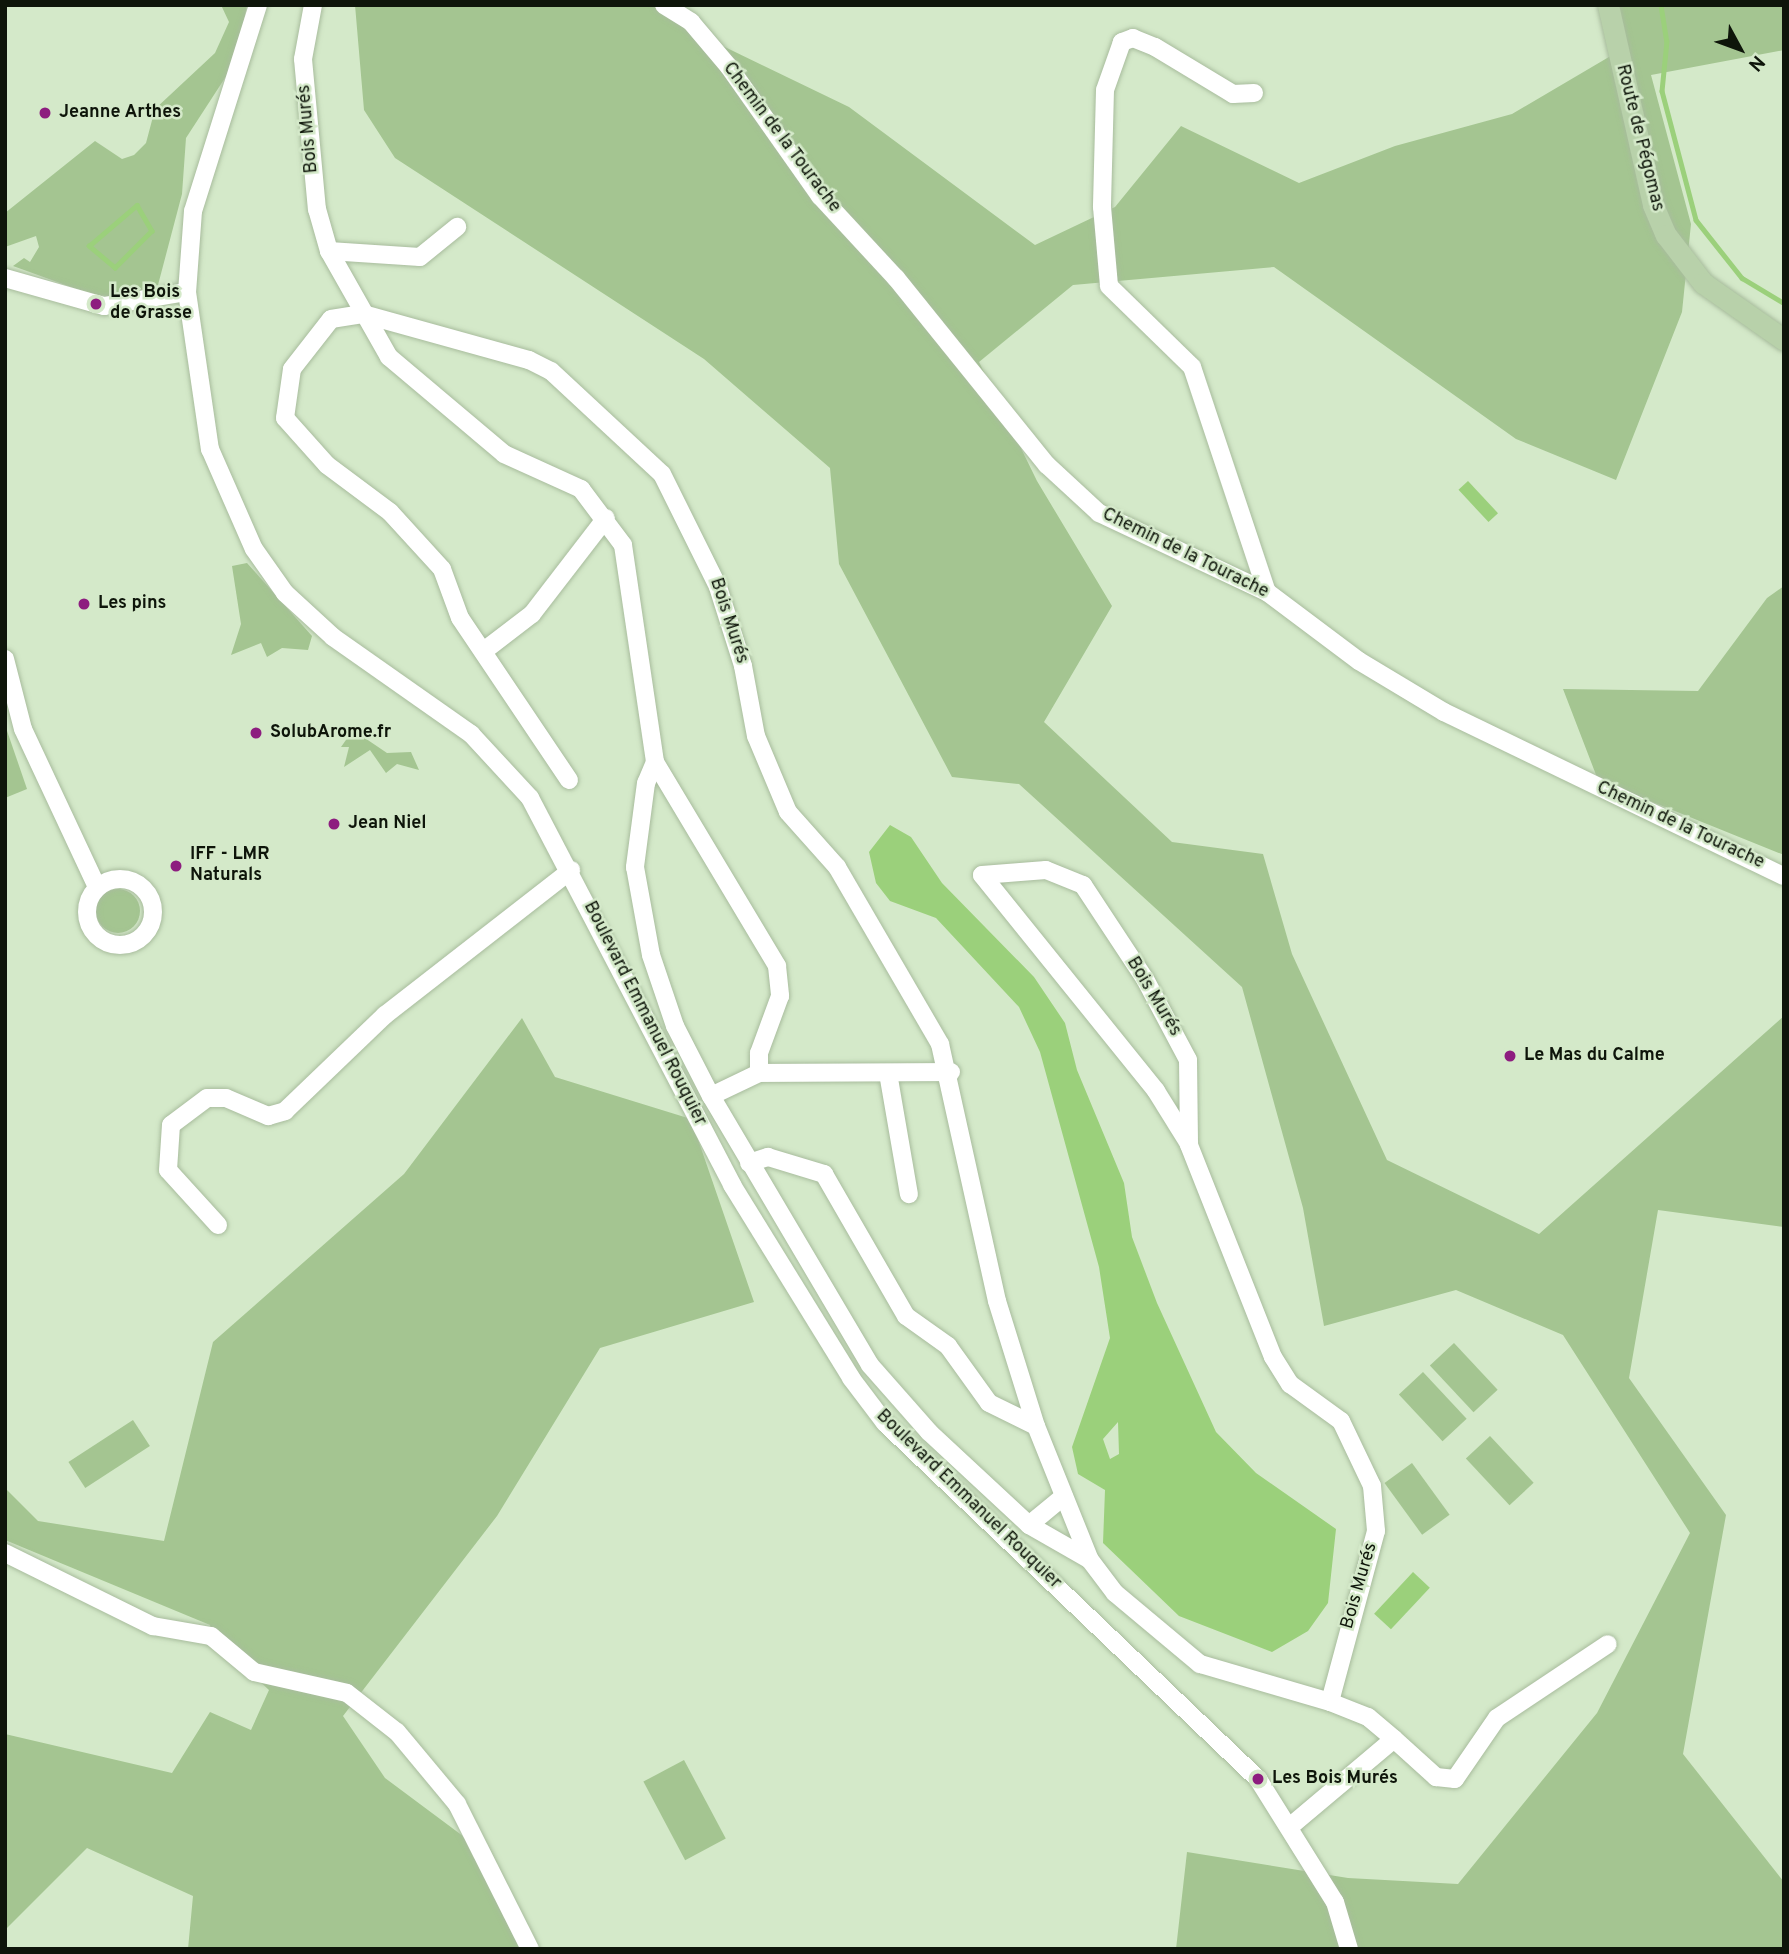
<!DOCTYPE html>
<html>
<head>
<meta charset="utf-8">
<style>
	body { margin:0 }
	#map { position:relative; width:1789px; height:1954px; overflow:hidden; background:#d4e9c9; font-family:Overpass,sans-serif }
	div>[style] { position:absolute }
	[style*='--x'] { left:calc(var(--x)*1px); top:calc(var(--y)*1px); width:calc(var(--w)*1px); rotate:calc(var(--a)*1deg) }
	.green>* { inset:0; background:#a4c591; transform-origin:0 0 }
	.round { border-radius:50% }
	.water>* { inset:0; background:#9bd07b; transform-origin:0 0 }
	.stream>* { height:4.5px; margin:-2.25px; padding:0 2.25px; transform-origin:2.25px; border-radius:2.25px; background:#9bd07b }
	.roads { filter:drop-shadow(0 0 2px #a8bc9d) drop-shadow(0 0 2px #a8bc9d) }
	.minor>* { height:18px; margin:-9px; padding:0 9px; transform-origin:9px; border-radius:9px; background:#fff }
	.minor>.ring { margin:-9px; padding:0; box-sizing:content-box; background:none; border:18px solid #fff; border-radius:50% }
	.major>* { height:21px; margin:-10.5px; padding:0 10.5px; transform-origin:10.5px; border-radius:10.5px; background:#b8d1aa }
	.dots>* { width:19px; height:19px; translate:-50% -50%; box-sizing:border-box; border:4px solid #d4e9c9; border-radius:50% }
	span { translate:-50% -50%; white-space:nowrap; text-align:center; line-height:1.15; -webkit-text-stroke:5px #d4e9c9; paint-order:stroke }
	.poi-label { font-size:18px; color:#0e150a; font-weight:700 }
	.left { translate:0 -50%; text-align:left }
	.street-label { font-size:18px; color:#0e150a }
	.frame { position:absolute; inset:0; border:7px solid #0e150a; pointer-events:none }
	.north { position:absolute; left:1705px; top:14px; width:70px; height:70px; -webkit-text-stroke:5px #d4e9c9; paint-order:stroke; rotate:131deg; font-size:19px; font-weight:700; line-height:28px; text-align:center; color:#0e150a }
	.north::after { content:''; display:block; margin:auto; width:24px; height:32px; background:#0e150a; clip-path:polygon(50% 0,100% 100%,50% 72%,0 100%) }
</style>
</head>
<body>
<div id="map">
	<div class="green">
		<div style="clip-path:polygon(221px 5px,247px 5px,236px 61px,186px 138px,182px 194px,158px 285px,124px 297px,93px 295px,13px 266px,24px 258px,30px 262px,39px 247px,36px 236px,5px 247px,5px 213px,95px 141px,122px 159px,134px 155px,146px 143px,155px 109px,215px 53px,229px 22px)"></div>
		<div style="clip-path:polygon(355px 5px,670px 5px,700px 35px,849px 107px,1035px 245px,1115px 207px,1181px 126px,1299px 183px,1395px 146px,1512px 114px,1614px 54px,1607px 5px,1784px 5px,1784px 50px,1651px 75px,1691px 224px,1682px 312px,1616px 480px,1516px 439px,1274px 267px,1073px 285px,979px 362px,1037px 481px,1112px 606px,1044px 722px,1172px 842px,1263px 854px,1292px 954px,1387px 1160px,1539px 1234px,1784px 1016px,1784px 1227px,1658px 1210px,1629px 1378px,1726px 1515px,1683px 1754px,1784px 1882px,1784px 1949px,1176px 1949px,1187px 1852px,1348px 1878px,1458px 1884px,1597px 1713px,1690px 1533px,1563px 1335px,1456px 1290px,1324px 1326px,1303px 1208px,1242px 987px,1019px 784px,952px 777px,839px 564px,830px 468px,704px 359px,395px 158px,364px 110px)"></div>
		<div style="clip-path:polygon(247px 563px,312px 636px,308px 650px,282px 648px,267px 657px,261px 643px,231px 655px,241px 624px,232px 566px)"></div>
		<div style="clip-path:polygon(1784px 586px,1784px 855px,1598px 780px,1563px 689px,1698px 691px,1767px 598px)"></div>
		<div style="clip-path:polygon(5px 725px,27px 789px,5px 798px)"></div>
		<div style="clip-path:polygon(353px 730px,387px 753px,411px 752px,419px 770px,397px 764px,386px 773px,370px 750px,344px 767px,349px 747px,341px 747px)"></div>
		<div class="round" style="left:96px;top:889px;width:44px;height:44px"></div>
		<div style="clip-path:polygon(522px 1018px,555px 1077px,691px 1119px,754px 1302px,600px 1348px,497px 1516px,343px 1716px,385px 1778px,483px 1851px,534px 1949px,188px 1949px,193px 1896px,87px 1848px,5px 1930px,5px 1734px,172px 1773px,210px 1712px,251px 1730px,269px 1690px,211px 1636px,210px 1625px,5px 1540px,5px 1488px,38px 1521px,164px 1541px,213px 1342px,404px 1174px)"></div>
		<div style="left:1454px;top:1343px;width:64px;height:33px;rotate:47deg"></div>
		<div style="left:1423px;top:1372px;width:64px;height:33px;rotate:47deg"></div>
		<div style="left:133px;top:1420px;width:31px;height:77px;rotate:57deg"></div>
		<div style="left:1490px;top:1436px;width:64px;height:33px;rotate:47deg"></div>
		<div style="left:1412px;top:1463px;width:64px;height:34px;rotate:54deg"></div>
		<div style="left:684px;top:1760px;width:89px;height:46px;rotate:62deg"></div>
	</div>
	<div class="water">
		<div style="left:1468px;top:481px;width:44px;height:13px;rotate:47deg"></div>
		<div style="clip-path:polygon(evenodd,890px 825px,911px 837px,942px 883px,1034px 977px,1065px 1023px,1077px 1070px,1124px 1183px,1132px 1237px,1157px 1303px,1216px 1432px,1256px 1473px,1336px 1529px,1328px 1603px,1308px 1631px,1272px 1652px,1179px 1616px,1103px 1543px,1105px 1490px,1078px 1474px,1072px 1447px,1110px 1338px,1099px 1267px,1040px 1052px,1019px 1007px,936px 918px,890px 901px,876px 883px,869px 852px,890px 825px,1118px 1422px,1119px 1454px,1110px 1459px,1103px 1439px,1118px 1422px)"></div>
		<div style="left:1413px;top:1572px;width:23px;height:57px;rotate:43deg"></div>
	</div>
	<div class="stream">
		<div style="--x:1661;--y:5;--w:36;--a:81"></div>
		<div style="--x:1667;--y:41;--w:50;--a:95.7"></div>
		<div style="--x:1662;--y:91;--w:133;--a:75.2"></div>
		<div style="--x:1696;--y:220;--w:74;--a:51.6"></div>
		<div style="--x:1742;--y:278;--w:49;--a:30.8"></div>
		<div style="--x:137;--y:205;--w:30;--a:60"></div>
		<div style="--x:152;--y:231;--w:52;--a:135"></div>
		<div style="--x:115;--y:268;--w:34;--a:-140"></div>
		<div style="--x:89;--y:246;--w:63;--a:-40.5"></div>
	</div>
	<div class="roads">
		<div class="minor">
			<div style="--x:258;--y:5;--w:216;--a:107.5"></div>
			<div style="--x:193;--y:211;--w:81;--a:94.2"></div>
			<div style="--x:187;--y:292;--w:159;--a:81.7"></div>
			<div style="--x:210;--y:449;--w:109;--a:66.3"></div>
			<div style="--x:254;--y:549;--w:54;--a:54.8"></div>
			<div style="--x:285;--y:593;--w:65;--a:42.5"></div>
			<div style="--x:333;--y:637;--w:169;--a:35.1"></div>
			<div style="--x:471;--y:734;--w:87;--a:47.3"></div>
			<div style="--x:530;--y:798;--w:437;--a:62.4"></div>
			<div style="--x:732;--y:1185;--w:227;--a:58.3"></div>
			<div style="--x:851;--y:1378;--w:56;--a:52.9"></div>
			<div style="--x:885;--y:1423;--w:516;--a:43.66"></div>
			<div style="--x:1258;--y:1779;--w:145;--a:58"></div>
			<div style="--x:1335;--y:1902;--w:49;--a:73.4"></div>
			<div style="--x:313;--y:5;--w:55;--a:100.5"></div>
			<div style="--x:303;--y:59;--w:151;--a:84.7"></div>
			<div style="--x:317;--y:209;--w:44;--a:74.1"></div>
			<div style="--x:329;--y:251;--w:122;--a:60.5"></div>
			<div style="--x:389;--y:357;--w:150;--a:40.1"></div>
			<div style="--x:504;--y:454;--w:85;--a:24.4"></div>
			<div style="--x:581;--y:489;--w:70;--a:53.1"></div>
			<div style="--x:623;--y:545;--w:219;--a:81.6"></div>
			<div style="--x:655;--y:762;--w:238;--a:59.1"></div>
			<div style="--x:777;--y:966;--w:30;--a:84"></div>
			<div style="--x:780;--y:996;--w:61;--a:110.2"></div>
			<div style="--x:759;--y:1053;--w:20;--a:90"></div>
			<div style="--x:664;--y:5;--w:32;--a:32"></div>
			<div style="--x:691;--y:22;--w:59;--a:49.8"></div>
			<div style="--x:729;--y:67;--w:158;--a:54.8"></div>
			<div style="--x:820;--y:196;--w:112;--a:47.2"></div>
			<div style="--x:896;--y:278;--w:240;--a:51.1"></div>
			<div style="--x:1047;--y:465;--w:71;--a:42.7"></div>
			<div style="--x:1099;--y:513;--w:186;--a:25.2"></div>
			<div style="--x:1267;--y:592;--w:115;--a:36.9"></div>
			<div style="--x:1359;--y:661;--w:99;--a:31"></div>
			<div style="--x:1444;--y:712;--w:377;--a:25.8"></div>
			<div style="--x:1254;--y:93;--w:21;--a:177"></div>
			<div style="--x:1233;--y:94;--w:91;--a:-148.9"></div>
			<div style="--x:1155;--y:47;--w:24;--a:-158"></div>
			<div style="--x:1133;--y:38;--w:12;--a:160"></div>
			<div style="--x:1122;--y:42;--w:51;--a:109.5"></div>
			<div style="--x:1105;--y:90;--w:117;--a:91.5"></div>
			<div style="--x:1102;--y:207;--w:79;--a:84.9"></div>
			<div style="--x:1109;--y:286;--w:116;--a:44.3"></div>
			<div style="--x:1192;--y:367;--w:237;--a:71.6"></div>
			<div style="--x:329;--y:251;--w:91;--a:3.8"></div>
			<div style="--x:420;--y:257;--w:48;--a:-39"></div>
			<div style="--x:5;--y:278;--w:103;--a:15.8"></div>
			<div style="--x:104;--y:306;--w:84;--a:-9.6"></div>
			<div style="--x:485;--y:650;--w:59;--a:-37.5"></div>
			<div style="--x:532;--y:614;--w:121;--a:-52.4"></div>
			<div style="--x:5;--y:659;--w:72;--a:75.6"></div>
			<div style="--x:23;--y:729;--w:174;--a:64.9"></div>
			<div style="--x:655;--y:762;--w:23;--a:113"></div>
			<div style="--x:646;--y:783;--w:85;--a:97.5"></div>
			<div style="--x:635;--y:867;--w:89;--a:79.7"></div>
			<div style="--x:651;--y:955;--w:75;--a:71.3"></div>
			<div style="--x:675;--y:1026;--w:79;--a:62.8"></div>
			<div style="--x:711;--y:1096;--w:312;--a:59.4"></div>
			<div style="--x:870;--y:1365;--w:89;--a:48.6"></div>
			<div style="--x:929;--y:1432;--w:137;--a:42.9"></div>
			<div style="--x:1029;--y:1525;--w:70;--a:29.8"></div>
			<div style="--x:569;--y:780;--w:195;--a:-123.9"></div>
			<div style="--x:460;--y:618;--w:52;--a:-110.2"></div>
			<div style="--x:442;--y:569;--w:77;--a:-132.4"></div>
			<div style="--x:390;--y:512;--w:79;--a:-143.3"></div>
			<div style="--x:327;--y:465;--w:63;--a:-131.8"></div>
			<div style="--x:285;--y:418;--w:49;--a:-81.9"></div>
			<div style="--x:292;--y:369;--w:63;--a:-52"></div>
			<div style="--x:331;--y:319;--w:32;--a:-9"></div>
			<div style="--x:363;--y:314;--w:172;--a:15.5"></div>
			<div style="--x:529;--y:360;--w:25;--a:27"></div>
			<div style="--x:551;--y:371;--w:151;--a:42.9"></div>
			<div style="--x:662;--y:474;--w:126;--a:63.6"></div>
			<div style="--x:718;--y:587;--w:83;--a:72.4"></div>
			<div style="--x:743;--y:666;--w:71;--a:79.5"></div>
			<div style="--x:756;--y:736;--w:82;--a:67.2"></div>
			<div style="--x:788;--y:812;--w:74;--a:48.3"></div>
			<div style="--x:837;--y:867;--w:205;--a:59.8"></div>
			<div style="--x:940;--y:1044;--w:263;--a:77.5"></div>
			<div style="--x:997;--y:1301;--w:131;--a:72.7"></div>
			<div style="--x:1036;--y:1426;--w:144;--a:68.1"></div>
			<div style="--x:1090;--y:1560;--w:41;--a:52.9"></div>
			<div style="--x:1115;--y:1593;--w:111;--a:39.9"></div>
			<div style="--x:1200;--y:1664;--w:135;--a:16.3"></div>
			<div style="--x:982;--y:875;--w:64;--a:-4.5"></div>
			<div style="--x:1046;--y:870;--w:40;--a:22"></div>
			<div style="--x:1083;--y:885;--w:113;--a:56.6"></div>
			<div style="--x:1145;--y:979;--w:92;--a:62"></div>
			<div style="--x:1188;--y:1060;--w:85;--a:89.3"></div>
			<div style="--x:1189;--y:1145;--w:228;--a:68.4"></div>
			<div style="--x:1273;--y:1357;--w:32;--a:58"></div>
			<div style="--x:1290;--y:1384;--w:63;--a:36"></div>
			<div style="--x:1341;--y:1421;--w:72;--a:64.5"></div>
			<div style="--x:1372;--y:1486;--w:45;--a:84.9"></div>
			<div style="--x:1376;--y:1531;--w:177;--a:105.1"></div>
			<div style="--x:1330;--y:1702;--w:41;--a:21.5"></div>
			<div style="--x:1368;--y:1717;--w:34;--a:40"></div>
			<div style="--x:1394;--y:1739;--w:133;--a:139.9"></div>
			<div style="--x:982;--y:875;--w:277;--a:51.1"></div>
			<div style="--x:1156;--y:1091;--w:62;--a:58.1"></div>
			<div class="ring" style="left:87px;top:879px;width:48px;height:48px"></div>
			<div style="--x:888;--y:1073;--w:123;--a:80.2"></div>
			<div style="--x:711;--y:1096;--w:53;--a:-25.6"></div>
			<div style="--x:759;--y:1073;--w:192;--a:-0.3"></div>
			<div style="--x:749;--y:1163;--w:20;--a:-18"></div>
			<div style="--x:768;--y:1157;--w:59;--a:16.9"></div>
			<div style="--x:824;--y:1174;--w:164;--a:60"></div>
			<div style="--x:906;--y:1316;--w:52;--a:35.5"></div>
			<div style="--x:948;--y:1346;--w:70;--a:54.3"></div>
			<div style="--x:989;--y:1403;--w:52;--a:26.1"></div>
			<div style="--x:218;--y:1225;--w:74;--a:-132.3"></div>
			<div style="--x:168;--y:1170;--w:45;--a:-86.2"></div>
			<div style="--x:171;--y:1125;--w:45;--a:-36.9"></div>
			<div style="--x:207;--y:1098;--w:19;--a:0"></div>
			<div style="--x:226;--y:1098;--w:46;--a:23.2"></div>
			<div style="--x:268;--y:1116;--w:18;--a:-16"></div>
			<div style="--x:285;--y:1111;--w:139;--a:-43.8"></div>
			<div style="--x:385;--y:1015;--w:236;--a:-37.9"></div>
			<div style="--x:1029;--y:1525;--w:45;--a:-39.6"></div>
			<div style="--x:5;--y:1553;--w:165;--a:26.3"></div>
			<div style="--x:153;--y:1626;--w:59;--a:9.8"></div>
			<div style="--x:211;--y:1636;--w:56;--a:39.9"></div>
			<div style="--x:254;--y:1672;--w:95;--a:12.7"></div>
			<div style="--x:347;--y:1693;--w:63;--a:38"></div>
			<div style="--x:397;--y:1732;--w:94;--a:50.2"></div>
			<div style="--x:457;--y:1804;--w:162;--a:63.3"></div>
			<div style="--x:1394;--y:1739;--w:57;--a:42.1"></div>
			<div style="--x:1436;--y:1777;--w:19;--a:6"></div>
			<div style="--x:1455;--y:1779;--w:74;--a:-55.5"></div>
			<div style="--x:1497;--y:1718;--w:133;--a:-33.7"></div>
		</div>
		<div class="major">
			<div style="--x:1608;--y:5;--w:205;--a:77.3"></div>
			<div style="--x:1653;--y:205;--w:33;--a:67"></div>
			<div style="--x:1666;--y:235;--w:61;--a:52.4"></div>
			<div style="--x:1703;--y:283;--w:99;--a:35.1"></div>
		</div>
	</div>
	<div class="dots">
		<div style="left:45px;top:113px;background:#8d1d7f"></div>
		<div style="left:96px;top:304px;background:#8d1d7f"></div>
		<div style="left:84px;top:604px;background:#8d1d7f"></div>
		<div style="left:256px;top:733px;background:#8d1d7f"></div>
		<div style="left:334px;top:824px;background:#8d1d7f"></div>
		<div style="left:176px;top:866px;background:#8d1d7f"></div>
		<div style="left:1510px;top:1056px;background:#8d1d7f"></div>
		<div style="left:1258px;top:1779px;background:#8d1d7f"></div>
	</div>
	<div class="poi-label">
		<span class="left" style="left:59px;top:113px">Jeanne Arthes</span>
		<span class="left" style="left:110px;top:304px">Les Bois<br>de Grasse</span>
		<span class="left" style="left:98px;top:604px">Les pins</span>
		<span class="left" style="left:270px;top:733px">SolubArome.fr</span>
		<span class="left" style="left:348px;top:824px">Jean Niel</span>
		<span class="left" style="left:190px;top:866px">IFF - LMR<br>Naturals</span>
		<span class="left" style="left:1524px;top:1056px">Le Mas du Calme</span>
		<span class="left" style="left:1272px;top:1779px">Les Bois Murés</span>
	</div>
	<div class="street-label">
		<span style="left:309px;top:129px;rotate:-95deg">Bois Murés</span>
		<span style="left:781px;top:138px;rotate:53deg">Chemin de la Tourache</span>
		<span style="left:1639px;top:138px;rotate:76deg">Route de Pégomas</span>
		<span style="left:1185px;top:554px;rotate:26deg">Chemin de la Tourache</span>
		<span style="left:728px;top:621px;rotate:72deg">Bois Murés</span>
		<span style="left:1680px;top:826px;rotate:25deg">Chemin de la Tourache</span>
		<span style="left:1153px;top:997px;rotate:59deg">Bois Murés</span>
		<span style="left:644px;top:1014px;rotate:63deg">Boulevard Emmanuel Rouquier</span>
		<span style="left:968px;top:1500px;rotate:44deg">Boulevard Emmanuel Rouquier</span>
		<span style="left:1360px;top:1586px;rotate:-74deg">Bois Murés</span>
	</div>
	<div class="frame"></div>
	<div class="north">N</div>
</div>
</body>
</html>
